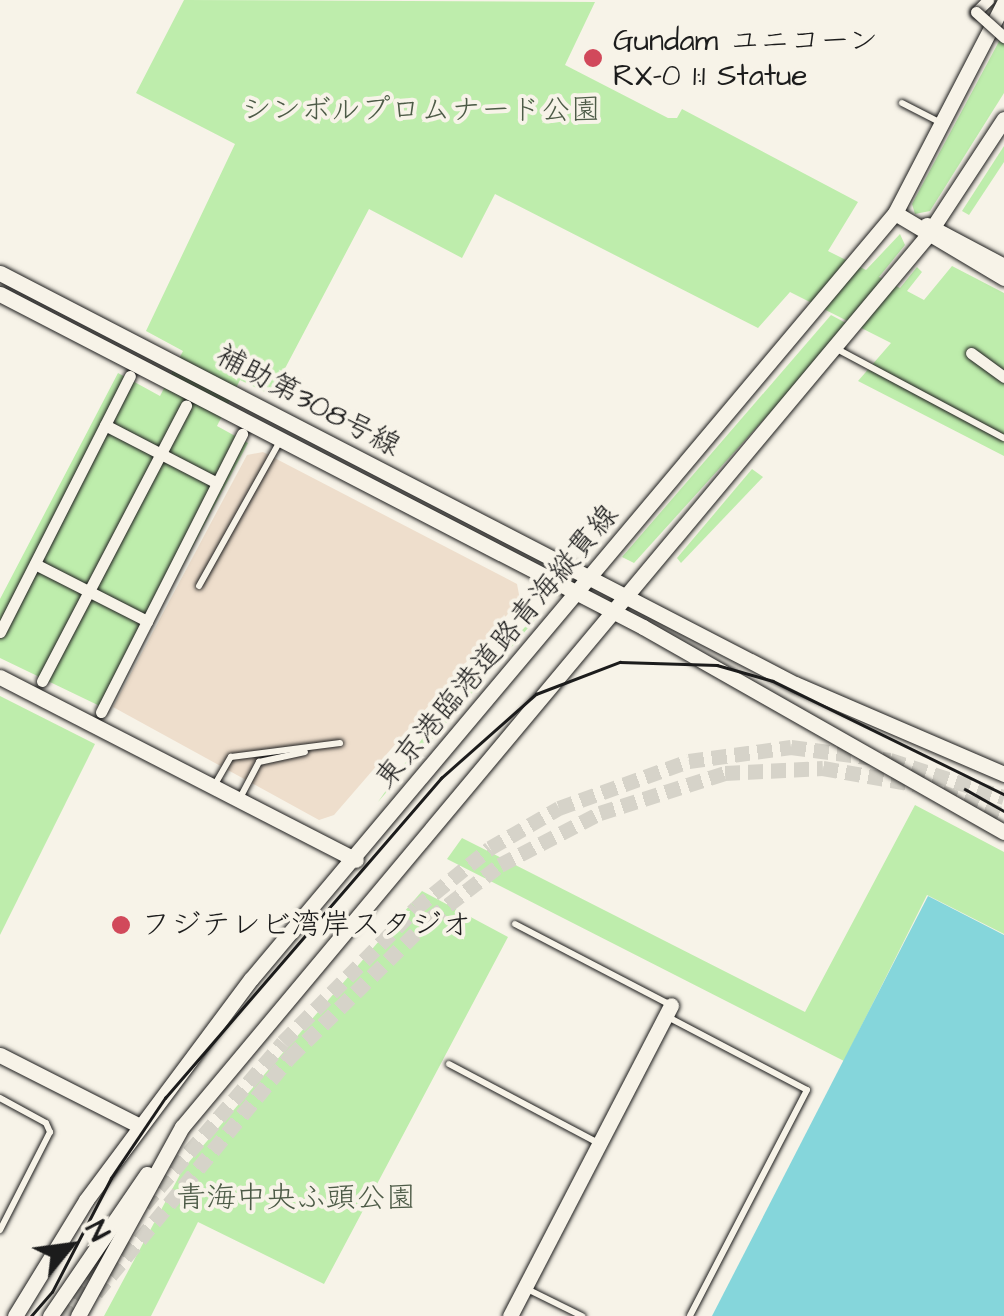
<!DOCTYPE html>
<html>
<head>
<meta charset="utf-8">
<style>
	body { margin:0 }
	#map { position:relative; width:1004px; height:1316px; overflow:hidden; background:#f7f3e8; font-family:"Architects Daughter","Klee One",sans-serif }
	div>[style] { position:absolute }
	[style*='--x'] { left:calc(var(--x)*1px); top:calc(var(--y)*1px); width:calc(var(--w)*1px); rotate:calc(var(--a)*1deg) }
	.built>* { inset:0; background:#eedecc }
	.green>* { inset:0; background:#beedac }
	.water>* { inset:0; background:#85d6db }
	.secondary-tunnel>* { height:15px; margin-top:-7.5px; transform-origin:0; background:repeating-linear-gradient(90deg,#d6d3c9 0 15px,transparent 0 23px) }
	.roads { filter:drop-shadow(0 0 2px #1c1c1c) drop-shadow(0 0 2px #1c1c1c) }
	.lane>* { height:6px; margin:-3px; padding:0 3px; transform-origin:3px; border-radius:3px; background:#f7f3e8 }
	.street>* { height:11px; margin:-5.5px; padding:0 5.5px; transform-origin:5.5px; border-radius:5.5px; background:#f7f3e8 }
	.secondary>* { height:15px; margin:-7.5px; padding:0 7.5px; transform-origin:7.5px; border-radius:7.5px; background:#f7f3e8 }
	.tram>* { height:2.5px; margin:-1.25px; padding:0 1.25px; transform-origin:1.25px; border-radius:1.25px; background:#1c1c1c }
	.bridges { filter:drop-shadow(0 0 2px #1c1c1c) drop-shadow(0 0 2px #1c1c1c) }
	.street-bridge>* { height:11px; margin:-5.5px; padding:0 5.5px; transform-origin:5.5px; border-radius:5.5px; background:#f7f3e8 }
	.dots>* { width:28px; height:28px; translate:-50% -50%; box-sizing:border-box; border:5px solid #f7f3e8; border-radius:50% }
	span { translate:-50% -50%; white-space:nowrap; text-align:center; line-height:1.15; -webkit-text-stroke:8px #f7f3e8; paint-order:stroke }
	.poi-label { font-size:30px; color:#1c1c1c }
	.left { translate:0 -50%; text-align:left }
	.park-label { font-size:30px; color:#4d5b47 }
	.street-label { font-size:30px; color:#1c1c1c }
	.north { position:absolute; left:20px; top:1196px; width:100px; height:100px; -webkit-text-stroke:8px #f7f3e8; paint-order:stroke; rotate:61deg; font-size:28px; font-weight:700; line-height:40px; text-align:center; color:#1c1c1c }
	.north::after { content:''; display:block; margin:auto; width:35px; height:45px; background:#1c1c1c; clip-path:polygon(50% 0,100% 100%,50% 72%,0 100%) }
</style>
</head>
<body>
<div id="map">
	<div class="built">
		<div style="clip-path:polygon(263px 452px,517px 584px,520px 600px,334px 815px,319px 820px,113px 707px,247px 455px)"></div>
	</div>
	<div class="green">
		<div style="clip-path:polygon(184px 0,595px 2px,565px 65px,668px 118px,677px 118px,682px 109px,858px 202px,828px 251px,866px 270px,900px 234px,905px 245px,879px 277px,900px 288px,917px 267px,922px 272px,907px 291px,924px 300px,952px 266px,1004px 293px,1004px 456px,858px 381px,891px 343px,790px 292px,758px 328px,495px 194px,462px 258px,369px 209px,271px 395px,240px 380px,217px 426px,248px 443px,106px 709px,0 658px,0 599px,118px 373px,160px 396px,183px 351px,146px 331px,235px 144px,136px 93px)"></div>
		<div style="clip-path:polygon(1004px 32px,1004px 93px,930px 211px,915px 214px,912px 204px)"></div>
		<div style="clip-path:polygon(1004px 146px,1004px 162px,969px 215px,962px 211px)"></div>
		<div style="clip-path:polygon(831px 315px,846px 323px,776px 406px,634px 563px,622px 557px)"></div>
		<div style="clip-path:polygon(752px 469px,763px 477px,681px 563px,677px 558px)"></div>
		<div style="clip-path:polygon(538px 613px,540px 614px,378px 802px,422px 739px)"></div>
		<div style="clip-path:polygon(0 696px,95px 744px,0 935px)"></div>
		<div style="clip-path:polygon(915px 805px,1004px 852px,1004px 934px,927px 895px,844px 1061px,447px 859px,462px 838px,805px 1012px)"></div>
		<div style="clip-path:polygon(422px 891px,508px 937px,324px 1284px,198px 1222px,151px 1316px,104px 1316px,183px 1169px)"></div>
	</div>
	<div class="water">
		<div style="clip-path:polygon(928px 896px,1004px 935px,1004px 1316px,712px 1316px)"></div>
	</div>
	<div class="secondary-tunnel">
		<div style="--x:942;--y:792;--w:66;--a:20.4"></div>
		<div style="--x:144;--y:1205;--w:214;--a:-49.5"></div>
		<div style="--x:283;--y:1042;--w:189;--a:-45.2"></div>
		<div style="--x:416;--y:908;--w:95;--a:-39"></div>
		<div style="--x:490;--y:848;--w:80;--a:-30.1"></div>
		<div style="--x:559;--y:808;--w:138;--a:-19.9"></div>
		<div style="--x:689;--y:761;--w:103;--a:-7.8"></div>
		<div style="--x:791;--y:747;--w:100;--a:7.5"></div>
		<div style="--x:890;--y:760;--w:120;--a:18"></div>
		<div style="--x:96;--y:1293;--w:306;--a:-50.6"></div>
		<div style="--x:290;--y:1057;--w:197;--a:-44.6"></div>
		<div style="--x:430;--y:919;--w:88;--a:-37.6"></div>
		<div style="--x:500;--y:865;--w:113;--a:-27.5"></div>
		<div style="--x:600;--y:813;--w:131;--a:-17.7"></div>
		<div style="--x:725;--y:773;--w:98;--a:-2.9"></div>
		<div style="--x:823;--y:768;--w:93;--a:9.9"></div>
		<div style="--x:60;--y:1316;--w:86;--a:-53.5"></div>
	</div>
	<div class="roads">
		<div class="lane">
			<div style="--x:902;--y:103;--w:44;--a:27.1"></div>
			<div style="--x:837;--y:349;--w:189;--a:28.1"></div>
			<div style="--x:199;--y:586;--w:166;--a:-60.8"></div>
			<div style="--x:214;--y:786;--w:34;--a:-60"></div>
			<div style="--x:231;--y:757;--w:110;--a:-7.3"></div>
			<div style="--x:240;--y:798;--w:41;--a:-62.2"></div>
			<div style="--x:259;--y:762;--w:47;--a:-12.3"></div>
			<div style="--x:515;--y:924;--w:174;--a:27.5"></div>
			<div style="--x:666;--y:1016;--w:159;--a:27.7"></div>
			<div style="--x:807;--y:1090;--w:254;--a:117.4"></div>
			<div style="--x:449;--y:1064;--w:169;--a:27.9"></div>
			<div style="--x:0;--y:1098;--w:52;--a:28.5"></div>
			<div style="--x:46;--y:1123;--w:10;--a:66"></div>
			<div style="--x:50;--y:1132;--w:110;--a:117"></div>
			<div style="--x:525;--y:1288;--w:64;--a:26.2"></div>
		</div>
		<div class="street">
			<div style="--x:976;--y:12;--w:17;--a:-45"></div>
			<div style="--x:971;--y:353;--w:41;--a:36"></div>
			<div style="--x:105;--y:425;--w:126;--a:27.4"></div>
			<div style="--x:35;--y:564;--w:126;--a:27"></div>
			<div style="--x:0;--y:632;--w:287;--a:-63.1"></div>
			<div style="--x:42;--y:681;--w:311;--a:-62.4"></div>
			<div style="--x:101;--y:712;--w:312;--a:-63.1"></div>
		</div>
		<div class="secondary">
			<div style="--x:895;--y:213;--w:127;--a:30.8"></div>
			<div style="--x:927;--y:225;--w:87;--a:28"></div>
			<div style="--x:0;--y:273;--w:895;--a:27.34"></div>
			<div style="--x:795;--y:684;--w:228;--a:23.3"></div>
			<div style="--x:0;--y:294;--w:724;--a:27.38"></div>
			<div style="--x:643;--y:627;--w:415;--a:29.6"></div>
			<div style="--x:0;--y:677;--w:400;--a:27.2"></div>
			<div style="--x:0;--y:1055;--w:155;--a:26.9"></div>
			<div style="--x:15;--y:1316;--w:136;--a:-58.5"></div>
			<div style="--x:86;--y:1200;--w:276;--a:-53.3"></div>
			<div style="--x:251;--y:979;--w:1001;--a:-49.95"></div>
			<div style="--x:895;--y:213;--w:237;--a:-62.6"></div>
			<div style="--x:50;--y:1316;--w:172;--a:-55.7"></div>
			<div style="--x:78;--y:1316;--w:216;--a:-61.2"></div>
			<div style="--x:182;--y:1127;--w:1161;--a:-50.1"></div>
			<div style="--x:927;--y:236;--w:140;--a:-56.7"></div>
			<div style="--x:510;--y:1316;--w:350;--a:-62.6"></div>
		</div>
	</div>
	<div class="tram">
		<div style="--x:965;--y:789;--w:45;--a:29.4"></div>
		<div style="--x:31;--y:1316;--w:32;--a:-49"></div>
		<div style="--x:52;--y:1292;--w:128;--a:-62.6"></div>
		<div style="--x:111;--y:1178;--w:97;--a:-56"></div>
		<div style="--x:165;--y:1098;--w:423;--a:-49.2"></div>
		<div style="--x:441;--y:778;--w:127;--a:-41.5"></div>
		<div style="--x:536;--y:694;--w:90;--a:-20.9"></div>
		<div style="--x:620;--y:662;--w:97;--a:1.8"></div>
		<div style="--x:717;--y:665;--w:58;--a:15.9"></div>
		<div style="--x:773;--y:681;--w:257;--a:26.1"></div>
	</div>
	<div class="bridges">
		<div class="street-bridge">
			<div style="--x:976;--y:12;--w:38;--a:42"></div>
		</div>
	</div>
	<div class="dots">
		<div style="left:593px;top:58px;background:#d1495b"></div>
		<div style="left:121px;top:925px;background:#d1495b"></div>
	</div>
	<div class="poi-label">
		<span class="left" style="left:613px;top:58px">Gundam ユニコーン<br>RX-0 1:1 Statue</span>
		<span class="left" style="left:141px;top:925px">フジテレビ湾岸スタジオ</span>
	</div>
	<div class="park-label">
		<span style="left:421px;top:110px">シンボルプロムナード公園</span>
		<span style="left:296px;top:1198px">青海中央ふ頭公園</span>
	</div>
	<div class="street-label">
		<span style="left:308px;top:401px;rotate:28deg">補助第308号線</span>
		<span style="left:497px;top:647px;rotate:-50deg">東京港臨港道路青海縦貫線</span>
	</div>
	<div class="north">N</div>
</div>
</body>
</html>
